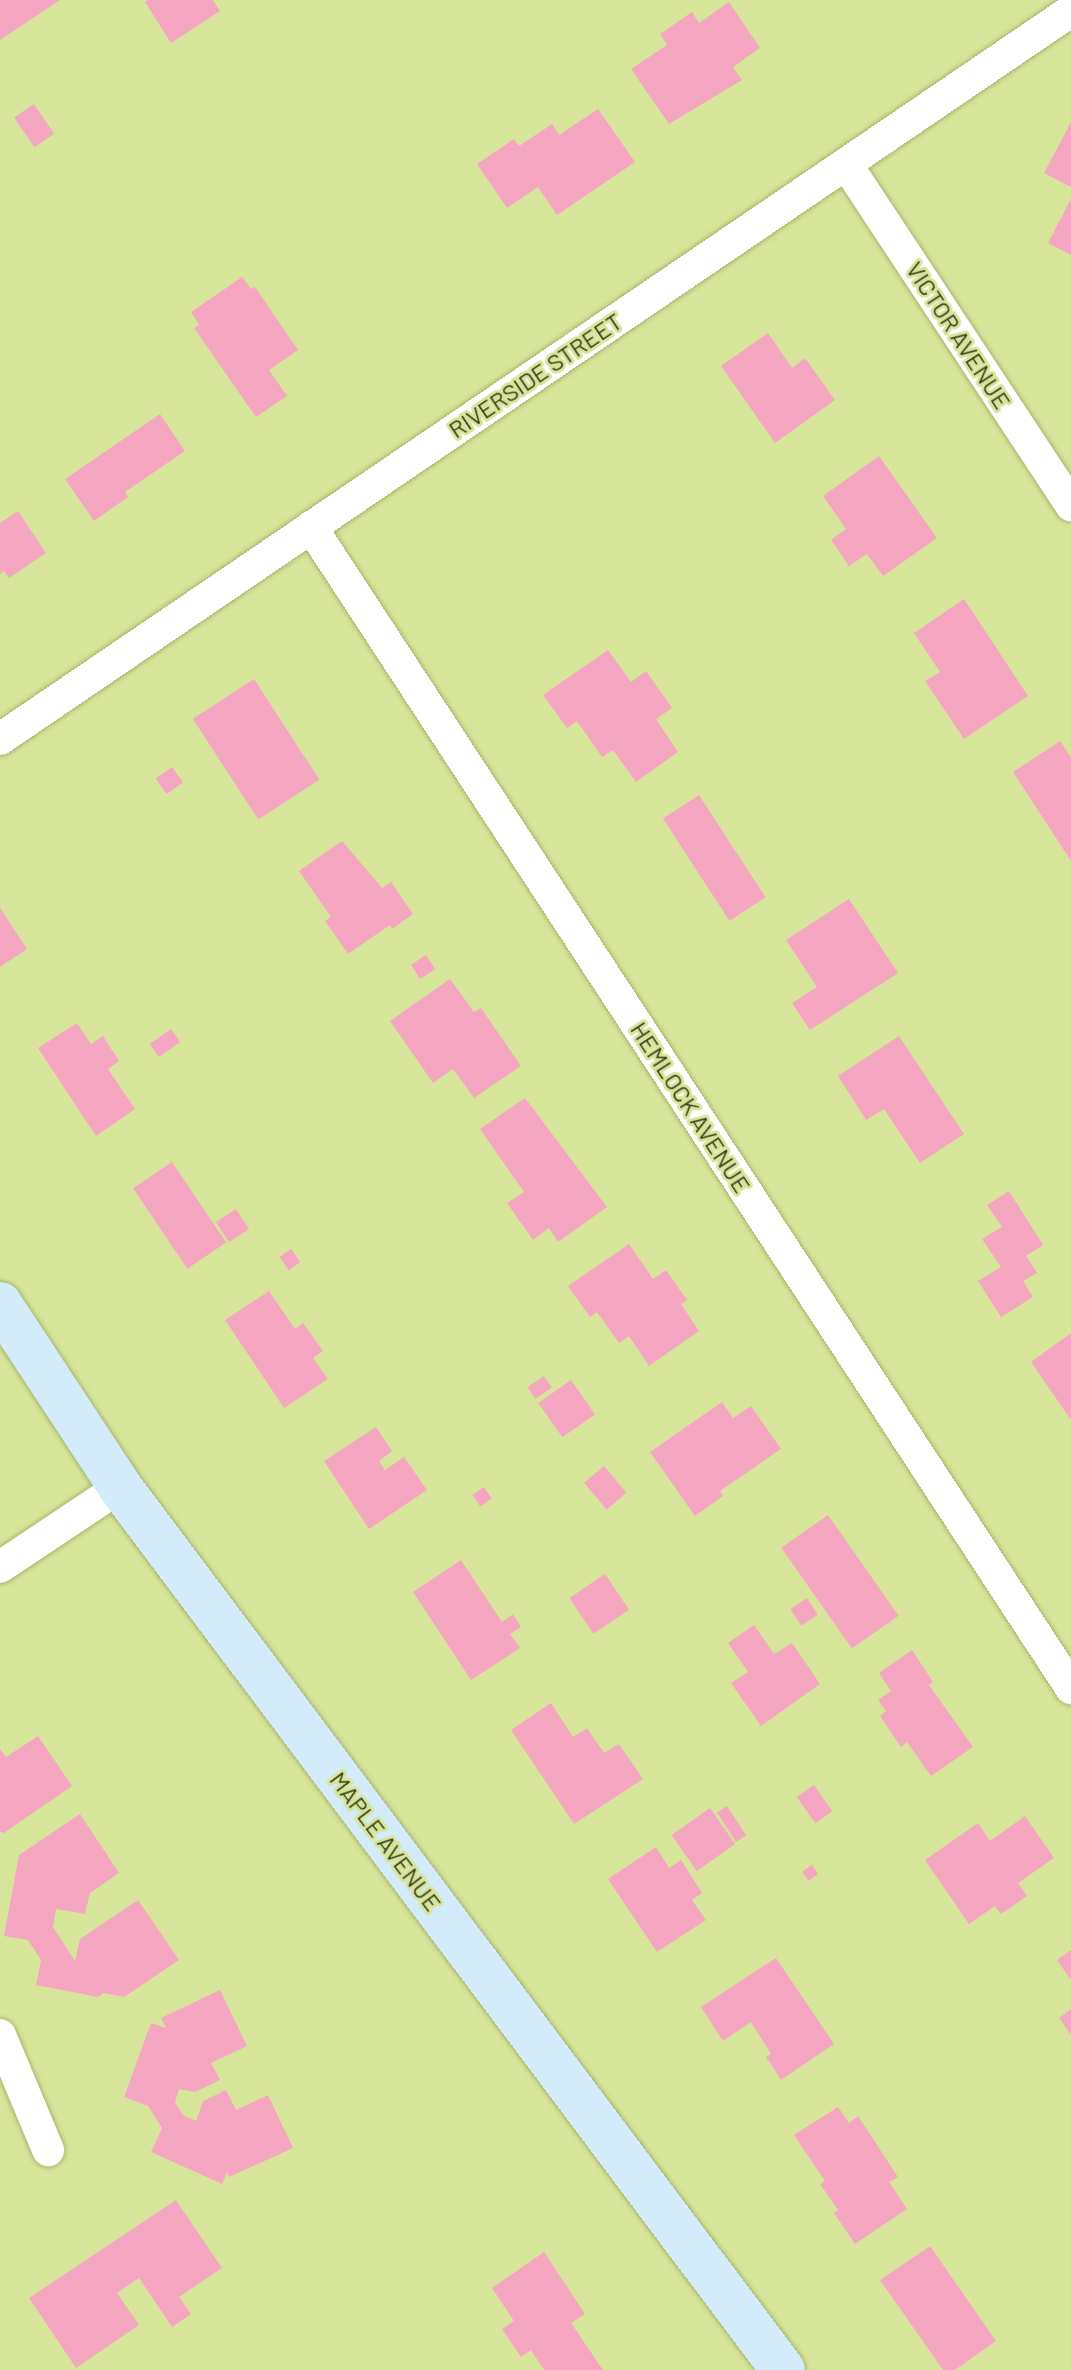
<!DOCTYPE html>
<html>
<head>
<meta charset="utf-8">
<style>
	body { margin:0 }
	#map { position:relative; width:1071px; height:2370px; overflow:hidden; background:#d7e59a; font-family:Barlow,sans-serif }
	div>[style] { position:absolute }
	[style*='--x'] { left:calc(var(--x)*1px); top:calc(var(--y)*1px); width:calc(var(--w)*1px); rotate:calc(var(--a)*1deg) }
	.building>* { inset:0; background:#f5a7c2; transform-origin:0 0 }
	.roads { filter:drop-shadow(0 0 2px #a8b56d) drop-shadow(0 0 2px #a8b56d) }
	.street>* { height:32px; margin:-16px; padding:0 16px; transform-origin:16px; border-radius:16px; background:#fff }
	.secondary>* { height:44px; margin:-22px; padding:0 22px; transform-origin:22px; border-radius:22px; background:#d2ecfb }
	span { translate:-50% -50%; white-space:nowrap; text-align:center; line-height:1.15; -webkit-text-stroke:6px #d7e59a; paint-order:stroke }
	.street-label { font-size:24px; color:#393e20 }
</style>
</head>
<body>
<div id="map">
	<div class="building">
		<div style="clip-path:polygon(0 0,60px 0,0 40px)"></div>
		<div style="clip-path:polygon(148px 0,213px 0,220px 11px,171px 43px,145px 2px)"></div>
		<div style="clip-path:polygon(729px 2px,760px 48px,733px 67px,742px 80px,669px 124px,631px 69px,667px 45px,660px 34px,692px 12px,699px 23px)"></div>
		<div style="left:34px;top:104px;width:36px;height:24px;rotate:56deg"></div>
		<div style="clip-path:polygon(598px 109px,635px 162px,557px 215px,538px 187px,507px 208px,477px 164px,514px 139px,519px 146px,552px 124px,559px 135px)"></div>
		<div style="clip-path:polygon(1071px 122px,1071px 187px,1044px 173px)"></div>
		<div style="clip-path:polygon(1071px 199px,1071px 255px,1048px 243px)"></div>
		<div style="clip-path:polygon(242px 277px,251px 289px,255px 287px,298px 350px,269px 370px,287px 396px,256px 417px,194px 328px,199px 325px,191px 312px)"></div>
		<div style="clip-path:polygon(768px 333px,792px 368px,805px 358px,835px 400px,775px 443px,721px 366px)"></div>
		<div style="clip-path:polygon(160px 414px,185px 451px,125px 492px,128px 497px,94px 521px,65px 479px)"></div>
		<div style="clip-path:polygon(879px 456px,937px 538px,883px 576px,867px 554px,849px 566px,831px 540px,846px 529px,823px 496px)"></div>
		<div style="clip-path:polygon(18px 511px,46px 553px,9px 578px,4px 571px,0 574px,0 523px)"></div>
		<div style="clip-path:polygon(964px 599px,1028px 696px,964px 739px,925px 681px,940px 672px,914px 633px)"></div>
		<div style="clip-path:polygon(608px 650px,631px 682px,646px 671px,672px 708px,656px 719px,678px 752px,636px 782px,613px 750px,602px 757px,577px 721px,567px 728px,543px 695px)"></div>
		<div style="left:254px;top:679px;width:120px;height:73px;rotate:57deg"></div>
		<div style="clip-path:polygon(1060px 741px,1071px 757px,1071px 861px,1013px 772px)"></div>
		<div style="left:172px;top:767px;width:19px;height:20px;rotate:55deg"></div>
		<div style="left:699px;top:795px;width:122px;height:43px;rotate:57deg"></div>
		<div style="clip-path:polygon(342px 841px,382px 888px,391px 882px,413px 914px,392px 929px,390px 925px,348px 954px,325px 921px,331px 917px,299px 871px)"></div>
		<div style="clip-path:polygon(849px 899px,898px 973px,810px 1030px,792px 1003px,817px 987px,786px 940px)"></div>
		<div style="clip-path:polygon(0 908px,27px 949px,0 967px)"></div>
		<div style="left:426px;top:955px;width:17px;height:18px;rotate:57deg"></div>
		<div style="clip-path:polygon(450px 979px,474px 1012px,481px 1008px,521px 1066px,474px 1098px,453px 1069px,433px 1083px,390px 1021px)"></div>
		<div style="clip-path:polygon(77px 1023px,91px 1044px,103px 1036px,119px 1061px,108px 1069px,135px 1109px,96px 1136px,38px 1048px)"></div>
		<div style="left:171px;top:1029px;width:16px;height:26px;rotate:55deg"></div>
		<div style="clip-path:polygon(899px 1036px,964px 1134px,920px 1163px,884px 1109px,866px 1120px,838px 1076px)"></div>
		<div style="clip-path:polygon(525px 1098px,607px 1207px,558px 1242px,549px 1228px,533px 1240px,507px 1203px,524px 1192px,480px 1129px)"></div>
		<div style="left:172px;top:1162px;width:97px;height:47px;rotate:56deg"></div>
		<div style="clip-path:polygon(1009px 1191px,1043px 1245px,1026px 1256px,1037px 1273px,1023px 1281px,1033px 1297px,1001px 1317px,978px 1281px,1001px 1267px,982px 1239px,1002px 1227px,987px 1205px)"></div>
		<div style="left:236px;top:1209px;width:24px;height:24px;rotate:57deg"></div>
		<div style="clip-path:polygon(629px 1244px,653px 1279px,666px 1270px,687px 1300px,681px 1304px,699px 1331px,649px 1366px,629px 1336px,619px 1343px,597px 1312px,590px 1317px,568px 1286px)"></div>
		<div style="left:291px;top:1249px;width:16px;height:14px;rotate:55deg"></div>
		<div style="clip-path:polygon(269px 1291px,295px 1329px,303px 1323px,323px 1351px,313px 1358px,328px 1379px,284px 1408px,225px 1320px)"></div>
		<div style="clip-path:polygon(1071px 1333px,1071px 1420px,1031px 1362px)"></div>
		<div style="left:544px;top:1376px;width:14px;height:20px;rotate:56deg"></div>
		<div style="left:571px;top:1380px;width:42px;height:40px;rotate:55deg"></div>
		<div style="clip-path:polygon(722px 1402px,733px 1418px,751px 1406px,781px 1449px,720px 1491px,723px 1496px,695px 1516px,650px 1452px)"></div>
		<div style="clip-path:polygon(376px 1427px,392px 1451px,379px 1461px,385px 1470px,404px 1457px,427px 1490px,369px 1529px,324px 1461px)"></div>
		<div style="left:604px;top:1466px;width:35px;height:26px;rotate:50deg"></div>
		<div style="left:484px;top:1487px;width:14px;height:14px;rotate:56deg"></div>
		<div style="left:828px;top:1515px;width:123px;height:57px;rotate:55deg"></div>
		<div style="clip-path:polygon(461px 1560px,502px 1622px,513px 1614px,521px 1627px,510px 1634px,520px 1648px,471px 1680px,413px 1592px)"></div>
		<div style="left:605px;top:1574px;width:43px;height:43px;rotate:56deg"></div>
		<div style="left:807px;top:1598px;width:20px;height:20px;rotate:57deg"></div>
		<div style="clip-path:polygon(754px 1625px,774px 1654px,792px 1643px,820px 1684px,761px 1726px,731px 1683px,748px 1672px,728px 1643px)"></div>
		<div style="clip-path:polygon(912px 1650px,933px 1682px,929px 1685px,973px 1747px,931px 1776px,907px 1742px,901px 1747px,880px 1716px,886px 1711px,878px 1700px,891px 1691px,879px 1673px)"></div>
		<div style="clip-path:polygon(551px 1703px,573px 1737px,587px 1728px,604px 1753px,619px 1744px,643px 1779px,574px 1824px,511px 1730px)"></div>
		<div style="clip-path:polygon(38px 1736px,72px 1786px,4px 1833px,0 1832px,0 1749px,6px 1757px)"></div>
		<div style="left:814px;top:1785px;width:32px;height:21px;rotate:55deg"></div>
		<div style="left:727px;top:1806px;width:35px;height:12px;rotate:57deg"></div>
		<div style="left:710px;top:1808px;width:44px;height:47px;rotate:55deg"></div>
		<div style="clip-path:polygon(80px 1814px,119px 1873px,90px 1893px,85px 1914px,56px 1909px,53px 1927px,75px 1961px,80px 1939px,138px 1900px,179px 1960px,124px 1997px,104px 1993px,98px 1997px,36px 1985px,41px 1960px,28px 1940px,4px 1936px,19px 1855px)"></div>
		<div style="clip-path:polygon(1025px 1816px,1054px 1858px,1018px 1883px,1027px 1896px,1001px 1914px,995px 1906px,969px 1924px,925px 1860px,978px 1823px,990px 1841px)"></div>
		<div style="clip-path:polygon(656px 1847px,669px 1868px,681px 1860px,702px 1893px,692px 1900px,706px 1920px,657px 1952px,608px 1879px)"></div>
		<div style="left:812px;top:1865px;width:11px;height:12px;rotate:56deg"></div>
		<div style="clip-path:polygon(1071px 1950px,1071px 1980px,1057px 1960px)"></div>
		<div style="clip-path:polygon(776px 1958px,834px 2044px,781px 2080px,766px 2057px,771px 2054px,751px 2022px,723px 2041px,701px 2007px)"></div>
		<div style="clip-path:polygon(220px 1990px,247px 2046px,211px 2063px,220px 2080px,195px 2092px,179px 2089px,175px 2102px,183px 2115px,196px 2121px,203px 2101px,226px 2090px,236px 2110px,268px 2095px,293px 2148px,229px 2177px,227px 2172px,222px 2184px,151px 2152px,162px 2128px,148px 2106px,124px 2097px,151px 2023px,166px 2028px,161px 2018px)"></div>
		<div style="clip-path:polygon(1071px 2009px,1071px 2035px,1059px 2018px)"></div>
		<div style="clip-path:polygon(838px 2107px,849px 2123px,858px 2116px,898px 2177px,889px 2182px,907px 2209px,855px 2244px,834px 2213px,838px 2210px,820px 2184px,825px 2181px,794px 2135px)"></div>
		<div style="clip-path:polygon(176px 2200px,222px 2268px,179px 2297px,191px 2314px,172px 2327px,139px 2278px,117px 2293px,139px 2325px,76px 2368px,29px 2298px)"></div>
		<div style="clip-path:polygon(930px 2246px,996px 2341px,955px 2370px,943px 2370px,880px 2280px)"></div>
		<div style="clip-path:polygon(544px 2252px,585px 2314px,571px 2323px,603px 2370px,544px 2370px,531px 2350px,521px 2357px,502px 2329px,514px 2321px,492px 2288px)"></div>
	</div>
	<div class="roads">
		<div class="street">
			<div style="--x:846;--y:164;--w:409;--a:56.6"></div>
			<div style="--x:311;--y:527;--w:1388;--a:56.79"></div>
			<div style="--x:0;--y:739;--w:1295;--a:-34.21"></div>
			<div style="--x:0;--y:1567;--w:144;--a:-33.7"></div>
			<div style="--x:0;--y:2035;--w:125;--a:67.3"></div>
		</div>
		<div class="secondary">
			<div style="--x:0;--y:1304;--w:219;--a:56.7"></div>
			<div style="--x:120;--y:1487;--w:1104;--a:53.1"></div>
		</div>
	</div>
	<div class="street-label">
		<span style="left:959px;top:335px;rotate:57deg">VICTOR AVENUE</span>
		<span style="left:535px;top:375px;rotate:-34deg">RIVERSIDE STREET</span>
		<span style="left:691px;top:1107px;rotate:57deg">HEMLOCK AVENUE</span>
		<span style="left:386px;top:1841px;rotate:53deg">MAPLE AVENUE</span>
	</div>
</div>
</body>
</html>
